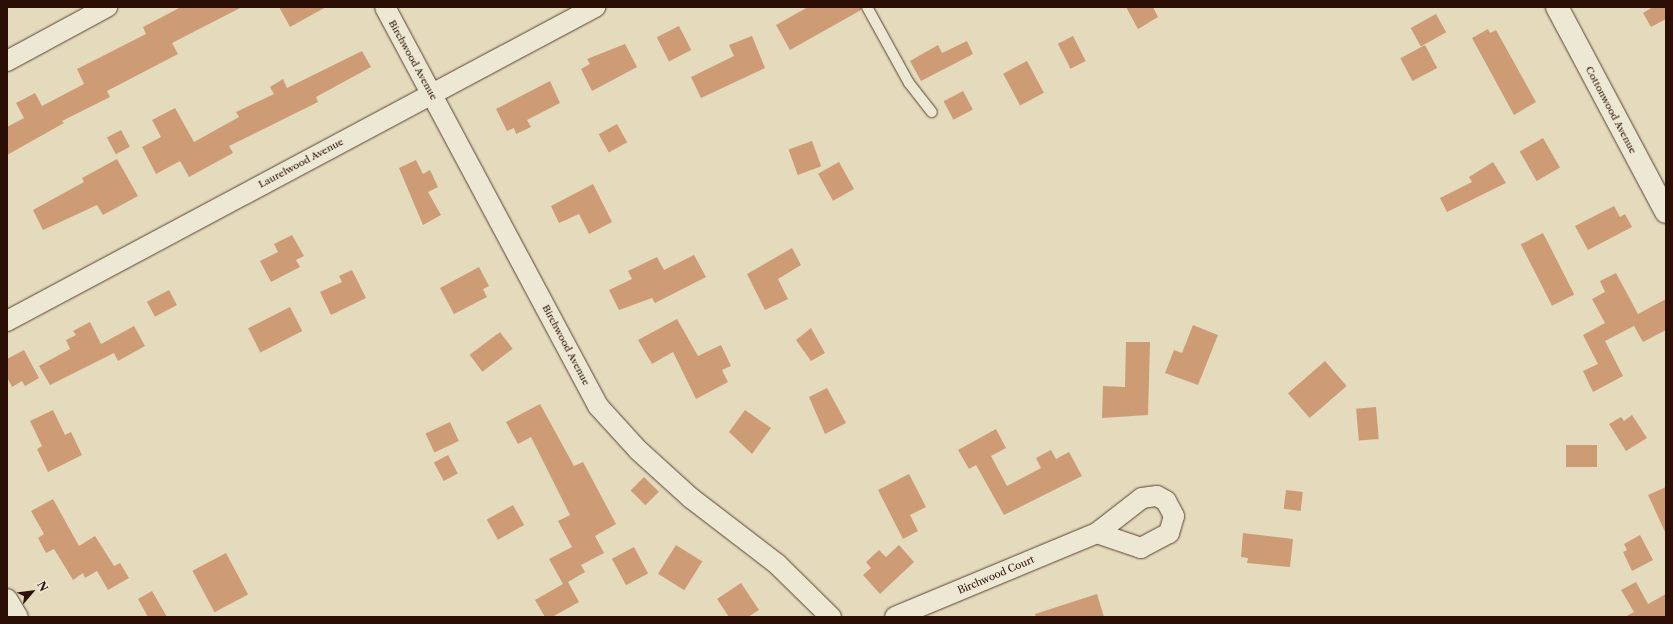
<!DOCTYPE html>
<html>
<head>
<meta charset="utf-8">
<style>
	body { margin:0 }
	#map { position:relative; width:1673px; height:624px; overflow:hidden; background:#e4dbbc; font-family:"Libre Caslon Text",serif }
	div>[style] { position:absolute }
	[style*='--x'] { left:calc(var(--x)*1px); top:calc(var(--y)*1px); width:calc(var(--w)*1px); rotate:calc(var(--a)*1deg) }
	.building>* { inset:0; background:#cd9c75; transform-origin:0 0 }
	.roads { filter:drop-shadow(0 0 1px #594233) drop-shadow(0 0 1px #594233) }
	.lane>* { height:10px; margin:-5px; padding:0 5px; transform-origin:5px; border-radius:5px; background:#ede8d3 }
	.street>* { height:20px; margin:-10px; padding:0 10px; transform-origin:10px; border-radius:10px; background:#ede8d3 }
	.secondary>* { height:22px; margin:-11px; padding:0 11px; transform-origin:11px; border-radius:11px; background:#ede8d3 }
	span { translate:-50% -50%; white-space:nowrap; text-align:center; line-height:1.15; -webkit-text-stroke:4px #ede8d3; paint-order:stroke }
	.street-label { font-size:10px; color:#2b0f05 }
	.frame { position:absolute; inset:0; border:8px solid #2b0f05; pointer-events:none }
	.north { position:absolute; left:12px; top:572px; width:40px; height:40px; -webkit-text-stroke:3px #ede8d3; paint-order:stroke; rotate:62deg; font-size:11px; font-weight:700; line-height:16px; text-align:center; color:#2b0f05 }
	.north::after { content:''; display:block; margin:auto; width:14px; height:18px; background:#2b0f05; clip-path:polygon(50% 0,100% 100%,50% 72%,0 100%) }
</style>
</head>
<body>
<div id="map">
	<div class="building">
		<div style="clip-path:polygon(181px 7px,242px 7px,172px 43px,178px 54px,107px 91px,110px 97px,62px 121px,64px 123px,7px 155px,7px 127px,24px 118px,16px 103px,35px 93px,42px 106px,84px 84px,77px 69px,146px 34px,143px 27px)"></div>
		<div style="clip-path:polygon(279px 7px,326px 7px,290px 27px)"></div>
		<div style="clip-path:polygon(808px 7px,861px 7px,861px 10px,790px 50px,776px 25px)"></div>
		<div style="clip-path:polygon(1126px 7px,1153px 7px,1158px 17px,1138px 29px)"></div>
		<div style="clip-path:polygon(1653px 7px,1666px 7px,1666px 19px,1651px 27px,1643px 13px)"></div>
		<div style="left:1436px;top:14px;width:21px;height:29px;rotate:61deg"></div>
		<div style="left:679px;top:26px;width:27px;height:25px;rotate:63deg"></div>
		<div style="clip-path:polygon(1488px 29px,1490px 33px,1496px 30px,1536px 102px,1514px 115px,1472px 38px)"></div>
		<div style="clip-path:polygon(752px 36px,765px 68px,701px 98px,691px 77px,734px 56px,729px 45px)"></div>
		<div style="left:1073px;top:36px;width:28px;height:17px;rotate:63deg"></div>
		<div style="clip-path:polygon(967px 41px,973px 54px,921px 81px,910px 61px,938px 45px,942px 53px)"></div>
		<div style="clip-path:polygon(625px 44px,637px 67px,592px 91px,581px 69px,590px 64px,587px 59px)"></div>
		<div style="left:1425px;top:45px;width:26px;height:28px;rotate:62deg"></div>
		<div style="clip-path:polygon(362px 51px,371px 67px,316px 97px,318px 102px,229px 146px,233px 153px,189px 177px,180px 161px,156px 174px,142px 147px,161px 137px,152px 120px,175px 108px,194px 142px,239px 117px,236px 112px,274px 94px,270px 87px,283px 79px,287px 88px)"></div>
		<div style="left:1027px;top:61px;width:36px;height:27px;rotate:62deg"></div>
		<div style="clip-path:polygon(550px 81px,560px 103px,527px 120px,531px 127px,516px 134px,514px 128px,507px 131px,496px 109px)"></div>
		<div style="left:963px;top:91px;width:21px;height:22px;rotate:62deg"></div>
		<div style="left:617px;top:124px;width:21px;height:21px;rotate:61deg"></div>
		<div style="left:121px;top:130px;width:19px;height:16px;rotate:62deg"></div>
		<div style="left:1543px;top:138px;width:34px;height:27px;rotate:60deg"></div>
		<div style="left:812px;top:141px;width:27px;height:25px;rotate:70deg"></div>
		<div style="clip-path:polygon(117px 159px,138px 196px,103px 215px,97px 205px,43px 230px,33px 210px,84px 182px,82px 178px)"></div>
		<div style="clip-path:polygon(416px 160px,423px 174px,430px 170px,438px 187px,428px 192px,441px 215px,423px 225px,399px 168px)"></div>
		<div style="left:839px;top:162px;width:31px;height:24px;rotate:61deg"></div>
		<div style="clip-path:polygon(1493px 162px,1506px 183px,1447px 212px,1440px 198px,1472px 182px,1469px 177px)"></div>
		<div style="clip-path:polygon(593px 184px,612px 222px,589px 234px,579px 214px,559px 223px,551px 206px)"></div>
		<div style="clip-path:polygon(1614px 206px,1620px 217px,1625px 214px,1632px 227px,1588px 250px,1575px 226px)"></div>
		<div style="left:1543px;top:233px;width:69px;height:25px;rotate:63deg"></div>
		<div style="clip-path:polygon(292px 235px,304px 256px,296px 260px,300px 267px,271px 282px,260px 261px,278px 252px,274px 244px)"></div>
		<div style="clip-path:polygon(792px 248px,801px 265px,778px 279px,788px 299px,765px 310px,747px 274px)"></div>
		<div style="clip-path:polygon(694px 255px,706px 277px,655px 303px,652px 298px,619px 310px,609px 290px,632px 279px,628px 271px,657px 257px,664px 270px)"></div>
		<div style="clip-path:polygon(479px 267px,489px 286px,483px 289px,487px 297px,454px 314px,440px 288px)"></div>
		<div style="clip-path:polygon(352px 270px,366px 298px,331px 315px,320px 292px,342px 282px,339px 276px)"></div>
		<div style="clip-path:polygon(1616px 273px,1638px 314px,1666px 299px,1666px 330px,1643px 342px,1634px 326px,1605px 341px,1623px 376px,1593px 392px,1583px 371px,1598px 364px,1583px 335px,1605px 323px,1592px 299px,1605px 292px,1600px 281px)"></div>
		<div style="left:169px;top:290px;width:17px;height:25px;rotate:62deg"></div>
		<div style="left:290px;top:307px;width:27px;height:47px;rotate:63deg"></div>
		<div style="clip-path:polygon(677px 319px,698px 356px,721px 345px,731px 366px,722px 370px,728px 382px,696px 399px,673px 352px,652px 364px,638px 340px)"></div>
		<div style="clip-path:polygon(90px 322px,101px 344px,134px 326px,145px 346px,118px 361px,114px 353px,50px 385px,39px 366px,70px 349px,66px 340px,76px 335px,73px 331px)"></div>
		<div style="clip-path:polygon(1193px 325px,1218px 335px,1198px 385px,1165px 373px,1174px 350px,1182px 353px)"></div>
		<div style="clip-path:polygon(811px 328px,825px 353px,811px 361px,796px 340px)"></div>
		<div style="left:500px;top:332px;width:21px;height:38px;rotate:53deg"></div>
		<div style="clip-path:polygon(1126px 342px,1150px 342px,1148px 415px,1102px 418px,1103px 386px,1125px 387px)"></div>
		<div style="clip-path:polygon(24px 350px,39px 378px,25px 386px,22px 381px,12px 387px,7px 377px,7px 359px)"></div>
		<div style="left:1325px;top:361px;width:33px;height:49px;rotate:49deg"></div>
		<div style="clip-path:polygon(827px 388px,846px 423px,825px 434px,809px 397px)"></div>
		<div style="clip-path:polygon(540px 404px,574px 466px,583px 462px,616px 524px,595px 536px,604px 553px,581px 565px,585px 572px,568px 582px,579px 602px,552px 617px,545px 617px,535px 600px,563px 584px,549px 559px,572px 547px,558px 521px,570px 515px,531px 437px,518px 444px,506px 422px)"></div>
		<div style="left:1376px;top:407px;width:32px;height:20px;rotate:85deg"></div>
		<div style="clip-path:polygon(53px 410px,65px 435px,71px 432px,82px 455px,48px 472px,37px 449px,42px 446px,30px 421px)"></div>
		<div style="clip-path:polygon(745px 410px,771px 428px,752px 454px,729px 432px)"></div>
		<div style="clip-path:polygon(1632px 415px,1647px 438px,1626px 451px,1609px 424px,1621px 417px,1624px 421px)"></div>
		<div style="left:450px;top:422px;width:21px;height:27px;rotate:65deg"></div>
		<div style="clip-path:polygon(996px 429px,1006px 448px,991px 456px,1007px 486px,1041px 468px,1036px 458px,1051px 450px,1056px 459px,1069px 452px,1082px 476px,1004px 515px,976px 465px,969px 469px,958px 450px)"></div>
		<div style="left:1597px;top:445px;width:22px;height:31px;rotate:90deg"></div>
		<div style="left:448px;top:455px;width:21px;height:16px;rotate:62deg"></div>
		<div style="clip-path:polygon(909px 474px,926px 507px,910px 515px,918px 531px,903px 539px,878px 490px)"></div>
		<div style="left:644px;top:477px;width:21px;height:19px;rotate:45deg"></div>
		<div style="clip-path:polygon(1666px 487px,1666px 534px,1648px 495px)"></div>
		<div style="left:1286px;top:490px;width:17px;height:19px;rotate:7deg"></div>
		<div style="clip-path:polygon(53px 499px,79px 546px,95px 536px,114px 566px,120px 563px,129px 578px,108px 590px,97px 571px,85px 578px,83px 573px,73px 580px,54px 549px,46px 553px,38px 538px,44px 534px,31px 511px)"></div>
		<div style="left:513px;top:505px;width:23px;height:30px;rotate:61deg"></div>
		<div style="clip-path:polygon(1243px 533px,1293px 539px,1290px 567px,1247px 563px,1248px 558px,1241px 557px)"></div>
		<div style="clip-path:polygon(1640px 535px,1653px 560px,1632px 571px,1623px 552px,1627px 550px,1624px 544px)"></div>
		<div style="left:676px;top:545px;width:31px;height:34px;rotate:32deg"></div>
		<div style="clip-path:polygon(899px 545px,914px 562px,880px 594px,863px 575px,871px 568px,866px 562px,879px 550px,886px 557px)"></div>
		<div style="left:634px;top:547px;width:30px;height:25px;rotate:62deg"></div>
		<div style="left:226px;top:553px;width:47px;height:38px;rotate:62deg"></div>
		<div style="clip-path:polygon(1636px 582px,1648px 604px,1666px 594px,1666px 617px,1625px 617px,1634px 612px,1621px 590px)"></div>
		<div style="clip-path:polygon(741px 583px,759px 610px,748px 617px,729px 617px,717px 599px)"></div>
		<div style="clip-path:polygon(152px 591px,167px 617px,148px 617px,138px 599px)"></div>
		<div style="clip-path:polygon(1097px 594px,1104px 617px,1036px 617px,1035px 614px)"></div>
	</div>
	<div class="roads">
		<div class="lane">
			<div style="--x:867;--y:7;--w:87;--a:61.1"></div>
			<div style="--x:909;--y:83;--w:37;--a:52"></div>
		</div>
		<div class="street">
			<div style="--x:385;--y:7;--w:452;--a:61.9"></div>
			<div style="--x:598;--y:406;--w:59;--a:47.7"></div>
			<div style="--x:638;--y:450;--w:72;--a:42.2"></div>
			<div style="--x:691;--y:498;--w:108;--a:37.5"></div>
			<div style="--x:777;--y:564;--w:76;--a:44.5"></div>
			<div style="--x:7;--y:61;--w:114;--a:-28.4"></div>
			<div style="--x:7;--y:321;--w:667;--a:-28.1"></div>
			<div style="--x:7;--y:599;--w:21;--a:59"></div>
			<div style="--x:895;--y:617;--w:219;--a:-22.6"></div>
			<div style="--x:1097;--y:533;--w:57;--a:-37.9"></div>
			<div style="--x:1142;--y:498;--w:15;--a:-8"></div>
			<div style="--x:1157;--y:496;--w:10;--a:29"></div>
			<div style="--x:1166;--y:501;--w:17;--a:62"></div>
			<div style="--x:1174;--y:516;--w:18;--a:106"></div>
			<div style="--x:1169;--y:533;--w:32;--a:152"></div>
			<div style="--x:1141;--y:548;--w:46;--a:-161.2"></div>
		</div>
		<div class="secondary">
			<div style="--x:1557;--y:7;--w:232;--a:62"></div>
		</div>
	</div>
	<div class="street-label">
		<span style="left:413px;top:60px;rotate:61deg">Birchwood Avenue</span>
		<span style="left:1611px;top:110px;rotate:62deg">Cottonwood Avenue</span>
		<span style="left:301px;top:163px;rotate:-28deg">Laurelwood Avenue</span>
		<span style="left:566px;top:345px;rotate:62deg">Birchwood Avenue</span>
		<span style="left:996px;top:575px;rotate:-23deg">Birchwood Court</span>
	</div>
	<div class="frame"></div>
	<div class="north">N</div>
</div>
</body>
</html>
